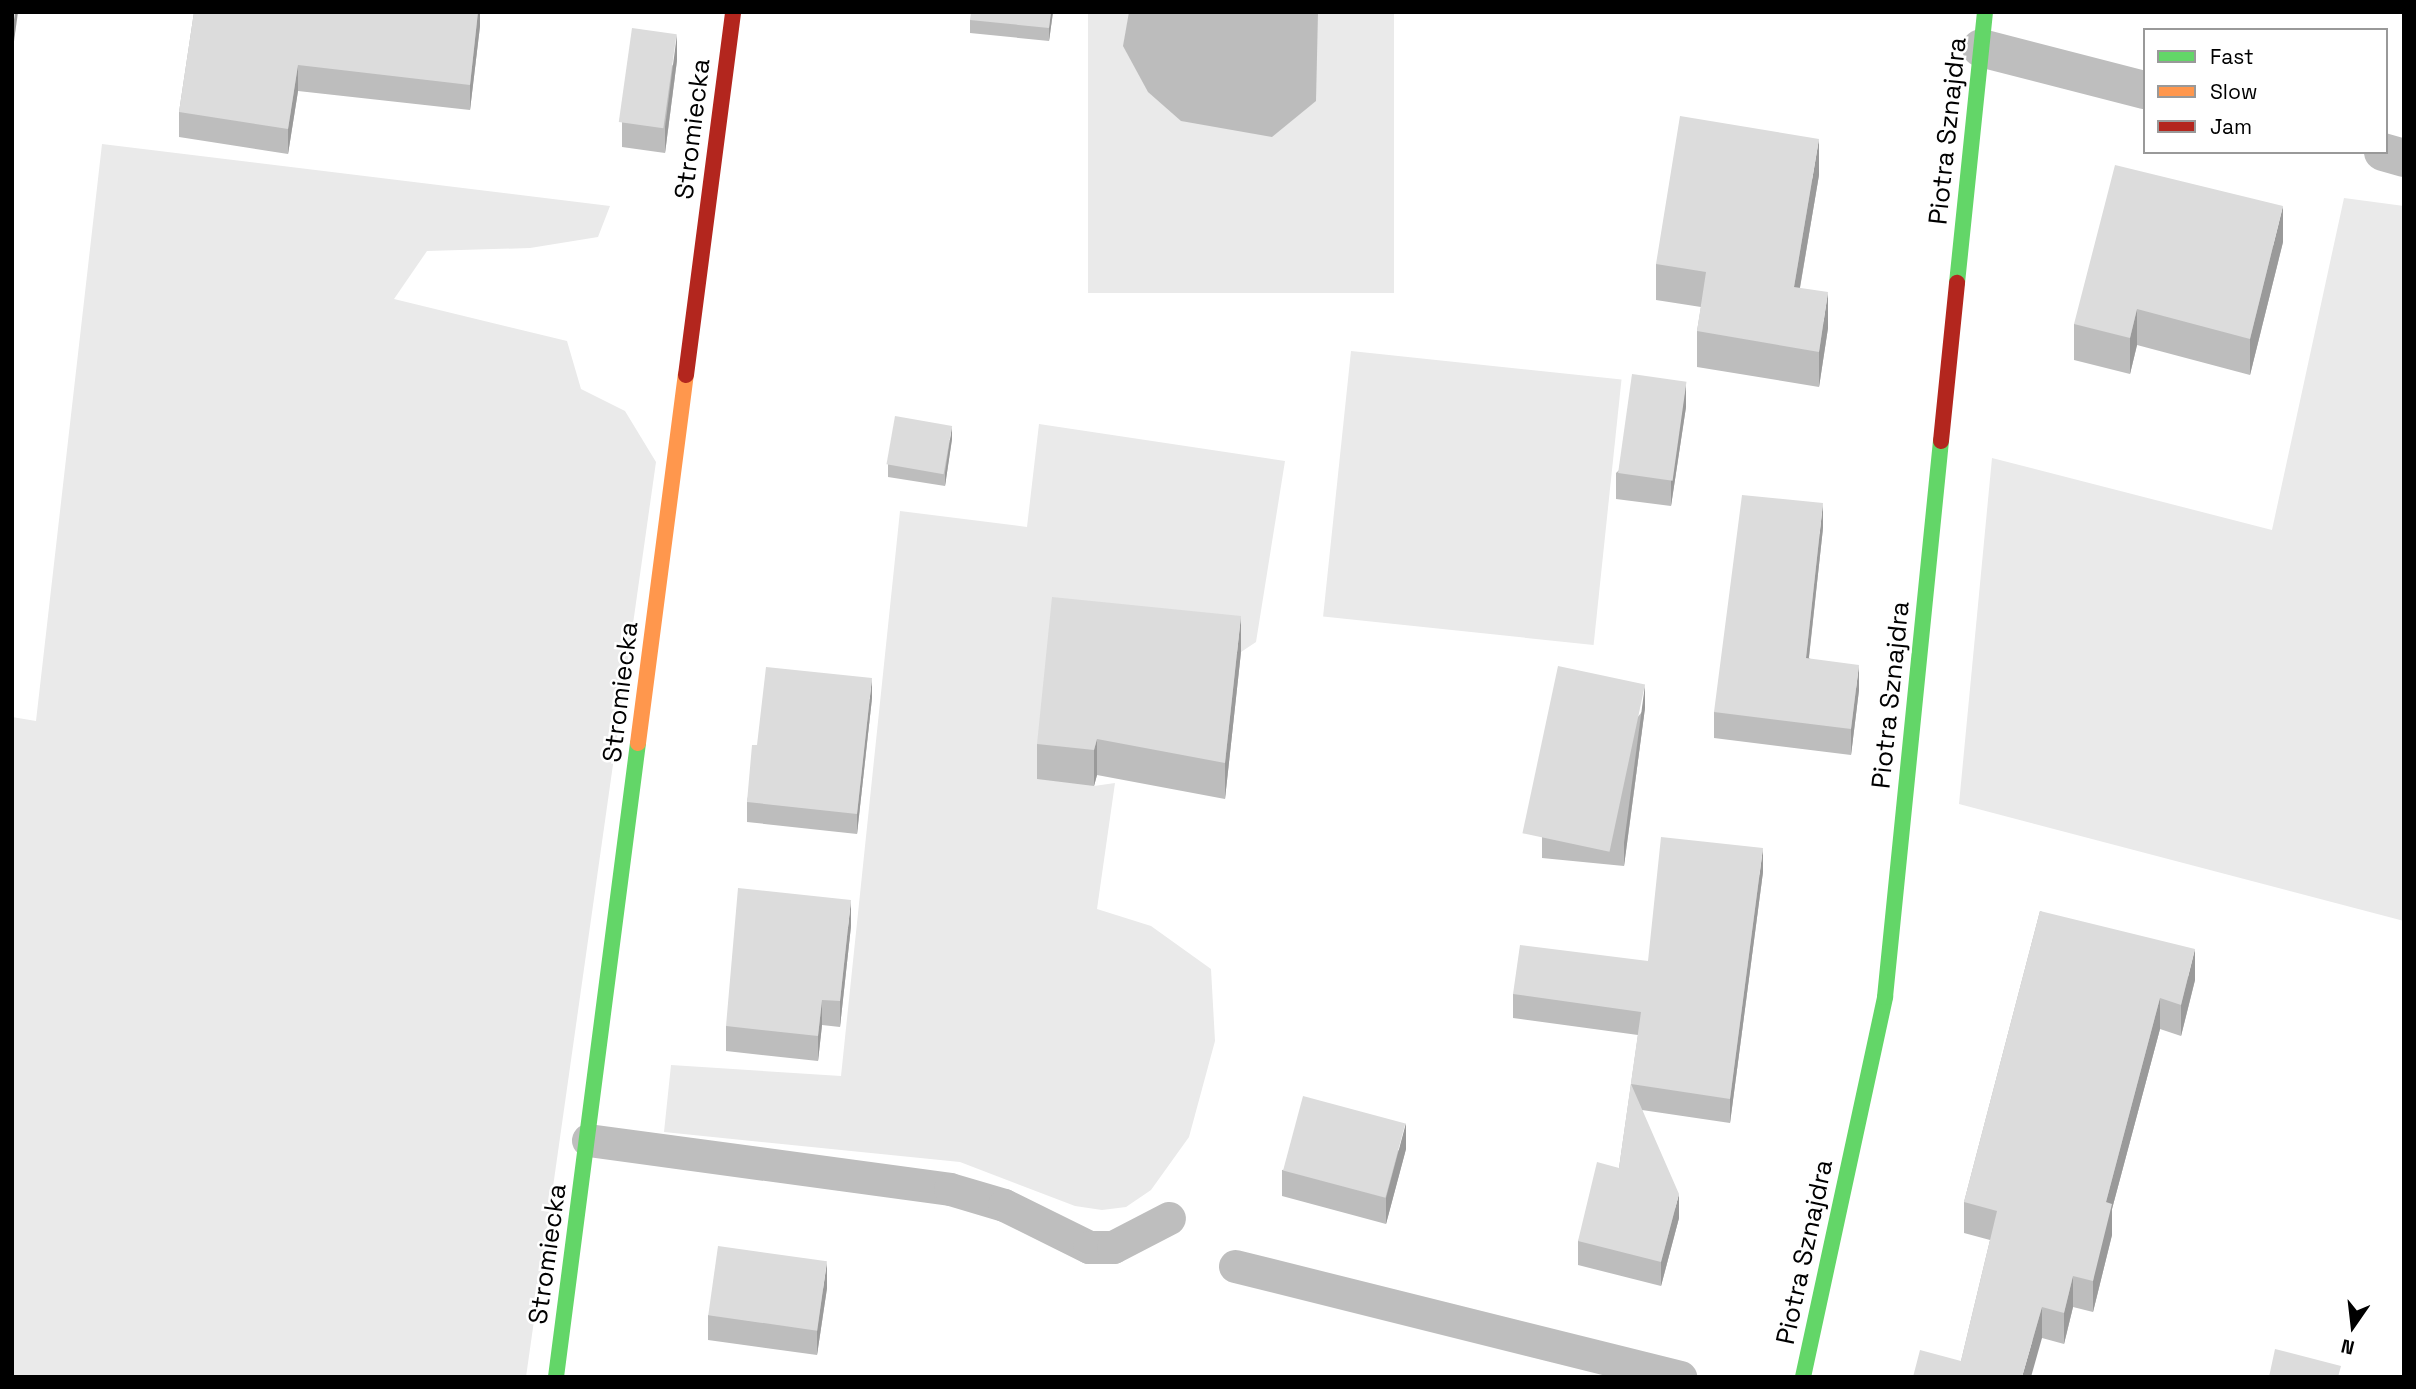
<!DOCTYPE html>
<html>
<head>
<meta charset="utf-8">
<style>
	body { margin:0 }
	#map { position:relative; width:2416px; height:1389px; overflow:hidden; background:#fff; font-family:"Space Grotesk",sans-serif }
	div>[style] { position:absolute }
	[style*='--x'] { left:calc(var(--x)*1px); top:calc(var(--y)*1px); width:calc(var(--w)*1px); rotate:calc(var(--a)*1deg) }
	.green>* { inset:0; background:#eaeaea; transform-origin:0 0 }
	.water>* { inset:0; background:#bcbcbc }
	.lane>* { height:33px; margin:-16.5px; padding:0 16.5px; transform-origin:16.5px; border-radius:16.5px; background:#bebebe }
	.street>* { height:38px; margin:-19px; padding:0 19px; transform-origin:19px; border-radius:19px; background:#bebebe }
	.fast>* { height:16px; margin:-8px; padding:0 8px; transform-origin:8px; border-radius:8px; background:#63d668 }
	.slow>* { height:16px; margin:-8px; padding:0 8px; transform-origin:8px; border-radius:8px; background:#ff974d }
	.jam>* { height:16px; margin:-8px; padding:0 8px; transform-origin:8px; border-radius:8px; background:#b3261e }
	.wall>* { inset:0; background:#bdbdbd }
	.shaded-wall>* { inset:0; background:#9a9a9a }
	.building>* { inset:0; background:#dcdcdc; transform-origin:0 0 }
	span { translate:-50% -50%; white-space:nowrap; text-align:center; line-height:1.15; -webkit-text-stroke:5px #fff; paint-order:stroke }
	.street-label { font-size:26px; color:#000 }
	.frame { position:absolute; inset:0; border:14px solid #000; pointer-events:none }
	.legend { position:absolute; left:2143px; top:28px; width:245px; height:126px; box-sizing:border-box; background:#fff; border:2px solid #999; margin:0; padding:9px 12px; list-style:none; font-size:21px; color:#000 }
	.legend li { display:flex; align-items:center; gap:14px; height:35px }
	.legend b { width:35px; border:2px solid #999 }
	.north { position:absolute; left:2318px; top:1291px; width:70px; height:70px; -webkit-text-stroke:5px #fff; paint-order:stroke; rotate:194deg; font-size:19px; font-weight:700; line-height:28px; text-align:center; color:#000 }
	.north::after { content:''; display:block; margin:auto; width:24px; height:32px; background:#000; clip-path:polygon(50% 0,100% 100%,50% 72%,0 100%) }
</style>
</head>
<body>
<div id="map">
	<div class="green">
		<div style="left:1088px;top:12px;width:306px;height:281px"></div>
		<div style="clip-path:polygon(102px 144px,610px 206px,598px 237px,530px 248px,427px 251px,394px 299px,567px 341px,581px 389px,625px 411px,656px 462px,526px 1377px,12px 1377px,12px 717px,36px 721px)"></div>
		<div style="clip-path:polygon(2344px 198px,2404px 206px,2404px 921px,1959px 804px,1992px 458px,2272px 530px)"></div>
		<div style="left:1351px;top:351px;width:272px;height:267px;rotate:6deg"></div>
		<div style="clip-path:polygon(1039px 424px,1285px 461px,1256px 642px,1241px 652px,1053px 632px,1094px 786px,1115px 783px,1097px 909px,1151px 926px,1211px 969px,1215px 1041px,1189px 1137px,1151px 1190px,1126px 1207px,1102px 1210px,1075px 1206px,960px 1162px,664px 1132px,671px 1065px,841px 1076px,900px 511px,1027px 527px)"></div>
	</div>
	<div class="water">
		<div style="clip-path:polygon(1129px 12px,1318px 12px,1316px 101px,1272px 137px,1181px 121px,1148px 92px,1123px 46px)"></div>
	</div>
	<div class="lane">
		<div style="--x:588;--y:1140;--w:365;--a:7.7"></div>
		<div style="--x:950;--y:1189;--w:56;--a:16.5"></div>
		<div style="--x:1004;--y:1205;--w:95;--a:26.3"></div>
		<div style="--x:1089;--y:1247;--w:24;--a:0"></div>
		<div style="--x:1113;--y:1247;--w:63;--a:-27.4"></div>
		<div style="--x:1235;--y:1266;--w:459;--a:14"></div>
	</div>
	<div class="street">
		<div style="--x:1981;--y:48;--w:169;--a:14.4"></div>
		<div style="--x:2383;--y:152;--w:22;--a:16"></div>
	</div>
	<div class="fast">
		<div style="--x:1957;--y:283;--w:272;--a:-84.1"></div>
		<div style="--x:556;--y:1377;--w:639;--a:-82.63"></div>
		<div style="--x:1803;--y:1377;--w:389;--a:-77.8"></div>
		<div style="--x:1885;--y:997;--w:559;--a:-84.25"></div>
	</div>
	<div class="slow">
		<div style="--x:638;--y:743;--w:371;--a:-82.6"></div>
	</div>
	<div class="jam">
		<div style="--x:686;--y:375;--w:366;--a:-82.6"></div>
		<div style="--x:1941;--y:441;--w:159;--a:-84.2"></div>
	</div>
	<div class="wall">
		<div style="clip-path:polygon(194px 12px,480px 12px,480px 26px,470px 110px,298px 91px,288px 154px,179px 137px,179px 112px)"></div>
		<div style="clip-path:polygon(1053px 12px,1049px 41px,970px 33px,970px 20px)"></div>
		<div style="clip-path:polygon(677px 60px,665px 153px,622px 147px,622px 122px)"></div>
		<div style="clip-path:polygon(1819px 175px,1800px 288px,1828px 328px,1819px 387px,1697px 367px,1697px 331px,1701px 307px,1656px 300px,1656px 264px)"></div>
		<div style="clip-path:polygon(2283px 242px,2250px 375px,2137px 345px,2130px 374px,2074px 360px,2074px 324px)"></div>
		<div style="clip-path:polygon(1686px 407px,1671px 506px,1616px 499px,1616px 473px)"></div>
		<div style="clip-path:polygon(952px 439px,945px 486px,888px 477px,888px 464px)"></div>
		<div style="clip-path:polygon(1823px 528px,1809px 658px,1859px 690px,1851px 755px,1714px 738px,1714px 712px)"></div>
		<div style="clip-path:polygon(1241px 652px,1225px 799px,1097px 775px,1094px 786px,1037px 779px,1037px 744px)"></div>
		<div style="clip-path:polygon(872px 698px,857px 834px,747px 822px,747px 802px,757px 745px)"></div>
		<div style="clip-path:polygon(1645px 708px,1624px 866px,1542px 858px,1542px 836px)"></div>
		<div style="clip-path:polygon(1763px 872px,1730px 1123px,1642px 1110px,1679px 1218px,1661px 1286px,1578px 1265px,1578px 1241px,1619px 1168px,1638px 1035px,1513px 1018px,1513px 994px,1648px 961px)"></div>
		<div style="clip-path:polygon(2040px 911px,2195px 980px,2181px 1036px,2160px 1029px,2112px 1209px,2112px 1235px,2093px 1312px,2073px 1307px,2064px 1344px,2042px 1338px,1961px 1361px,1990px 1240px,1964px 1233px,1964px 1202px)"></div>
		<div style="clip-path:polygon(851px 926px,840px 1027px,822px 1025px,818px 1061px,726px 1051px,726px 1026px)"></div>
		<div style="clip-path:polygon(1406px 1149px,1386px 1224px,1282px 1196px,1282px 1170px)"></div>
		<div style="clip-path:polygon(827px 1288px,817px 1355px,708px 1340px,708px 1315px)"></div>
	</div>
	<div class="shaded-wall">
		<div style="clip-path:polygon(15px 12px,18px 12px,12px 56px,12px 34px)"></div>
		<div style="clip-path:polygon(478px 12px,480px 12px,480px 26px,470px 110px,470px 85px)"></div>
		<div style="clip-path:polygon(1051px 12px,1053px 12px,1049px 41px,1049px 28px)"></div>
		<div style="clip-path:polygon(677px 34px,677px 60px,665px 153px,665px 127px)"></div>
		<div style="clip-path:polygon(298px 65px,298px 91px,288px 154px,288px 129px)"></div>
		<div style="clip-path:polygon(1819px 139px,1819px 175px,1794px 322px,1794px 287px)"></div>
		<div style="clip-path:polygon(2283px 206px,2283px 242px,2250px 375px,2250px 339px)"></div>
		<div style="clip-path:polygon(1828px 292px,1828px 328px,1819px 387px,1819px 352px)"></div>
		<div style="clip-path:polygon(2137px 309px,2137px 345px,2130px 374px,2130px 338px)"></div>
		<div style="clip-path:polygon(1686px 382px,1686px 407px,1671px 506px,1671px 481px)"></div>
		<div style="clip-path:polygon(952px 426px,952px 439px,945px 486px,945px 473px)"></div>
		<div style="clip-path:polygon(1823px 503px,1823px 528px,1806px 683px,1806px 658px)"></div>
		<div style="clip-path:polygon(1241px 616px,1241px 652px,1225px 799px,1225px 763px)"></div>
		<div style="clip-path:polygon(1859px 665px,1859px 690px,1851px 755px,1851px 729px)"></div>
		<div style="clip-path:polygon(872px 678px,872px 698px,857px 834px,857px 814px)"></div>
		<div style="clip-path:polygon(1645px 685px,1645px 708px,1624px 866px,1624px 843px)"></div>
		<div style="clip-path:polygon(1097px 739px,1097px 775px,1094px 786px,1094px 750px)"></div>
		<div style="clip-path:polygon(1763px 848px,1763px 872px,1730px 1123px,1730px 1099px)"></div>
		<div style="clip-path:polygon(851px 900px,851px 926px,840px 1027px,840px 1001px)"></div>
		<div style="clip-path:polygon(2195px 949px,2195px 980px,2181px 1036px,2181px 1005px)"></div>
		<div style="clip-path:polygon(2160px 998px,2160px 1029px,2112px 1209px,2112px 1235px,2093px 1312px,2093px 1281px,2106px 1202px)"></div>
		<div style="clip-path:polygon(822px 1000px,822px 1025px,818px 1061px,818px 1036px)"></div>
		<div style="clip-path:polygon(1406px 1123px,1406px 1149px,1386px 1224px,1386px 1198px)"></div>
		<div style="clip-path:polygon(1679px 1194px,1679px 1218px,1661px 1286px,1661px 1262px)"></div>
		<div style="clip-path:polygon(827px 1262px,827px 1288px,817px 1355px,817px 1330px)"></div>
		<div style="clip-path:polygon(2073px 1276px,2073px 1307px,2064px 1344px,2064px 1313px)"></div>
		<div style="clip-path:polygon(2042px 1307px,2042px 1338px,2031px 1377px,2022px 1377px)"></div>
	</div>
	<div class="building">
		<div style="clip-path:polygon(12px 12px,15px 12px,12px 34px)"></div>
		<div style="clip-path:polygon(194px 12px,478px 12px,470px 85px,298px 65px,288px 129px,179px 112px)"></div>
		<div style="clip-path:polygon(971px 12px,1051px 12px,1049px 28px,970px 20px)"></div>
		<div style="left:632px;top:28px;width:45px;height:95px;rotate:8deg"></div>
		<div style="clip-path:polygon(1680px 116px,1819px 139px,1794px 287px,1828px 292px,1819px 352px,1697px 331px,1706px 272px,1656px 264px)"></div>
		<div style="clip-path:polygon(2115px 165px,2283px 206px,2250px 339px,2137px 309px,2130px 338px,2074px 324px)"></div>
		<div style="left:1632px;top:374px;width:55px;height:100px;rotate:8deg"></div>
		<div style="left:895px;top:416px;width:58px;height:49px;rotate:10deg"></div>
		<div style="clip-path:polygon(1742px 495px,1823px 503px,1806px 658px,1859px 665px,1851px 729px,1714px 712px)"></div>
		<div style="clip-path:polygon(1052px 597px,1241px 616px,1225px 763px,1097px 739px,1094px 750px,1037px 744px)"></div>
		<div style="left:1558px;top:666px;width:89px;height:171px;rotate:12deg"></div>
		<div style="clip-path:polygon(766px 667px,872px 678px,857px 814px,747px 802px,752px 745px,757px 745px)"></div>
		<div style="clip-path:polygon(1661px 837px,1763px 848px,1730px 1099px,1631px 1084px,1679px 1194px,1661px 1262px,1578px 1241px,1597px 1162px,1619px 1168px,1641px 1012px,1513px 994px,1520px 945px,1648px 961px)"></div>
		<div style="clip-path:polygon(738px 888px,851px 900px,840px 1001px,822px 1000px,818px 1036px,726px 1026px)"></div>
		<div style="clip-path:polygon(2040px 911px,2195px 949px,2181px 1005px,2160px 998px,2106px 1202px,2112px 1204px,2093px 1281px,2073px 1276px,2064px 1313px,2042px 1307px,2022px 1377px,1913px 1377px,1920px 1350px,1961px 1361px,1997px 1211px,1964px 1202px)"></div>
		<div style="left:1303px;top:1096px;width:106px;height:77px;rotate:15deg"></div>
		<div style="left:718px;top:1246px;width:110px;height:70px;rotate:8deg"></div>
		<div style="clip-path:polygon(2275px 1349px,2341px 1366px,2338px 1377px,2269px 1377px)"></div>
	</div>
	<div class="street-label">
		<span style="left:693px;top:129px;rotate:-83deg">Stromiecka</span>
		<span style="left:1948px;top:131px;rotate:-84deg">Piotra Sznajdra</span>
		<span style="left:621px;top:692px;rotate:-83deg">Stromiecka</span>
		<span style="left:1891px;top:695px;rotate:-84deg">Piotra Sznajdra</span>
		<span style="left:1805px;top:1252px;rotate:-78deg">Piotra Sznajdra</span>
		<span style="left:548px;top:1254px;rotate:-82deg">Stromiecka</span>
	</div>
	<div class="frame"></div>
	<ul class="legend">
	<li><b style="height:9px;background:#63d668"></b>Fast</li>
	<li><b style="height:9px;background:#ff974d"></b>Slow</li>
	<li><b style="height:9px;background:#b3261e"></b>Jam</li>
	</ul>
	<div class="north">N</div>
</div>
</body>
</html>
